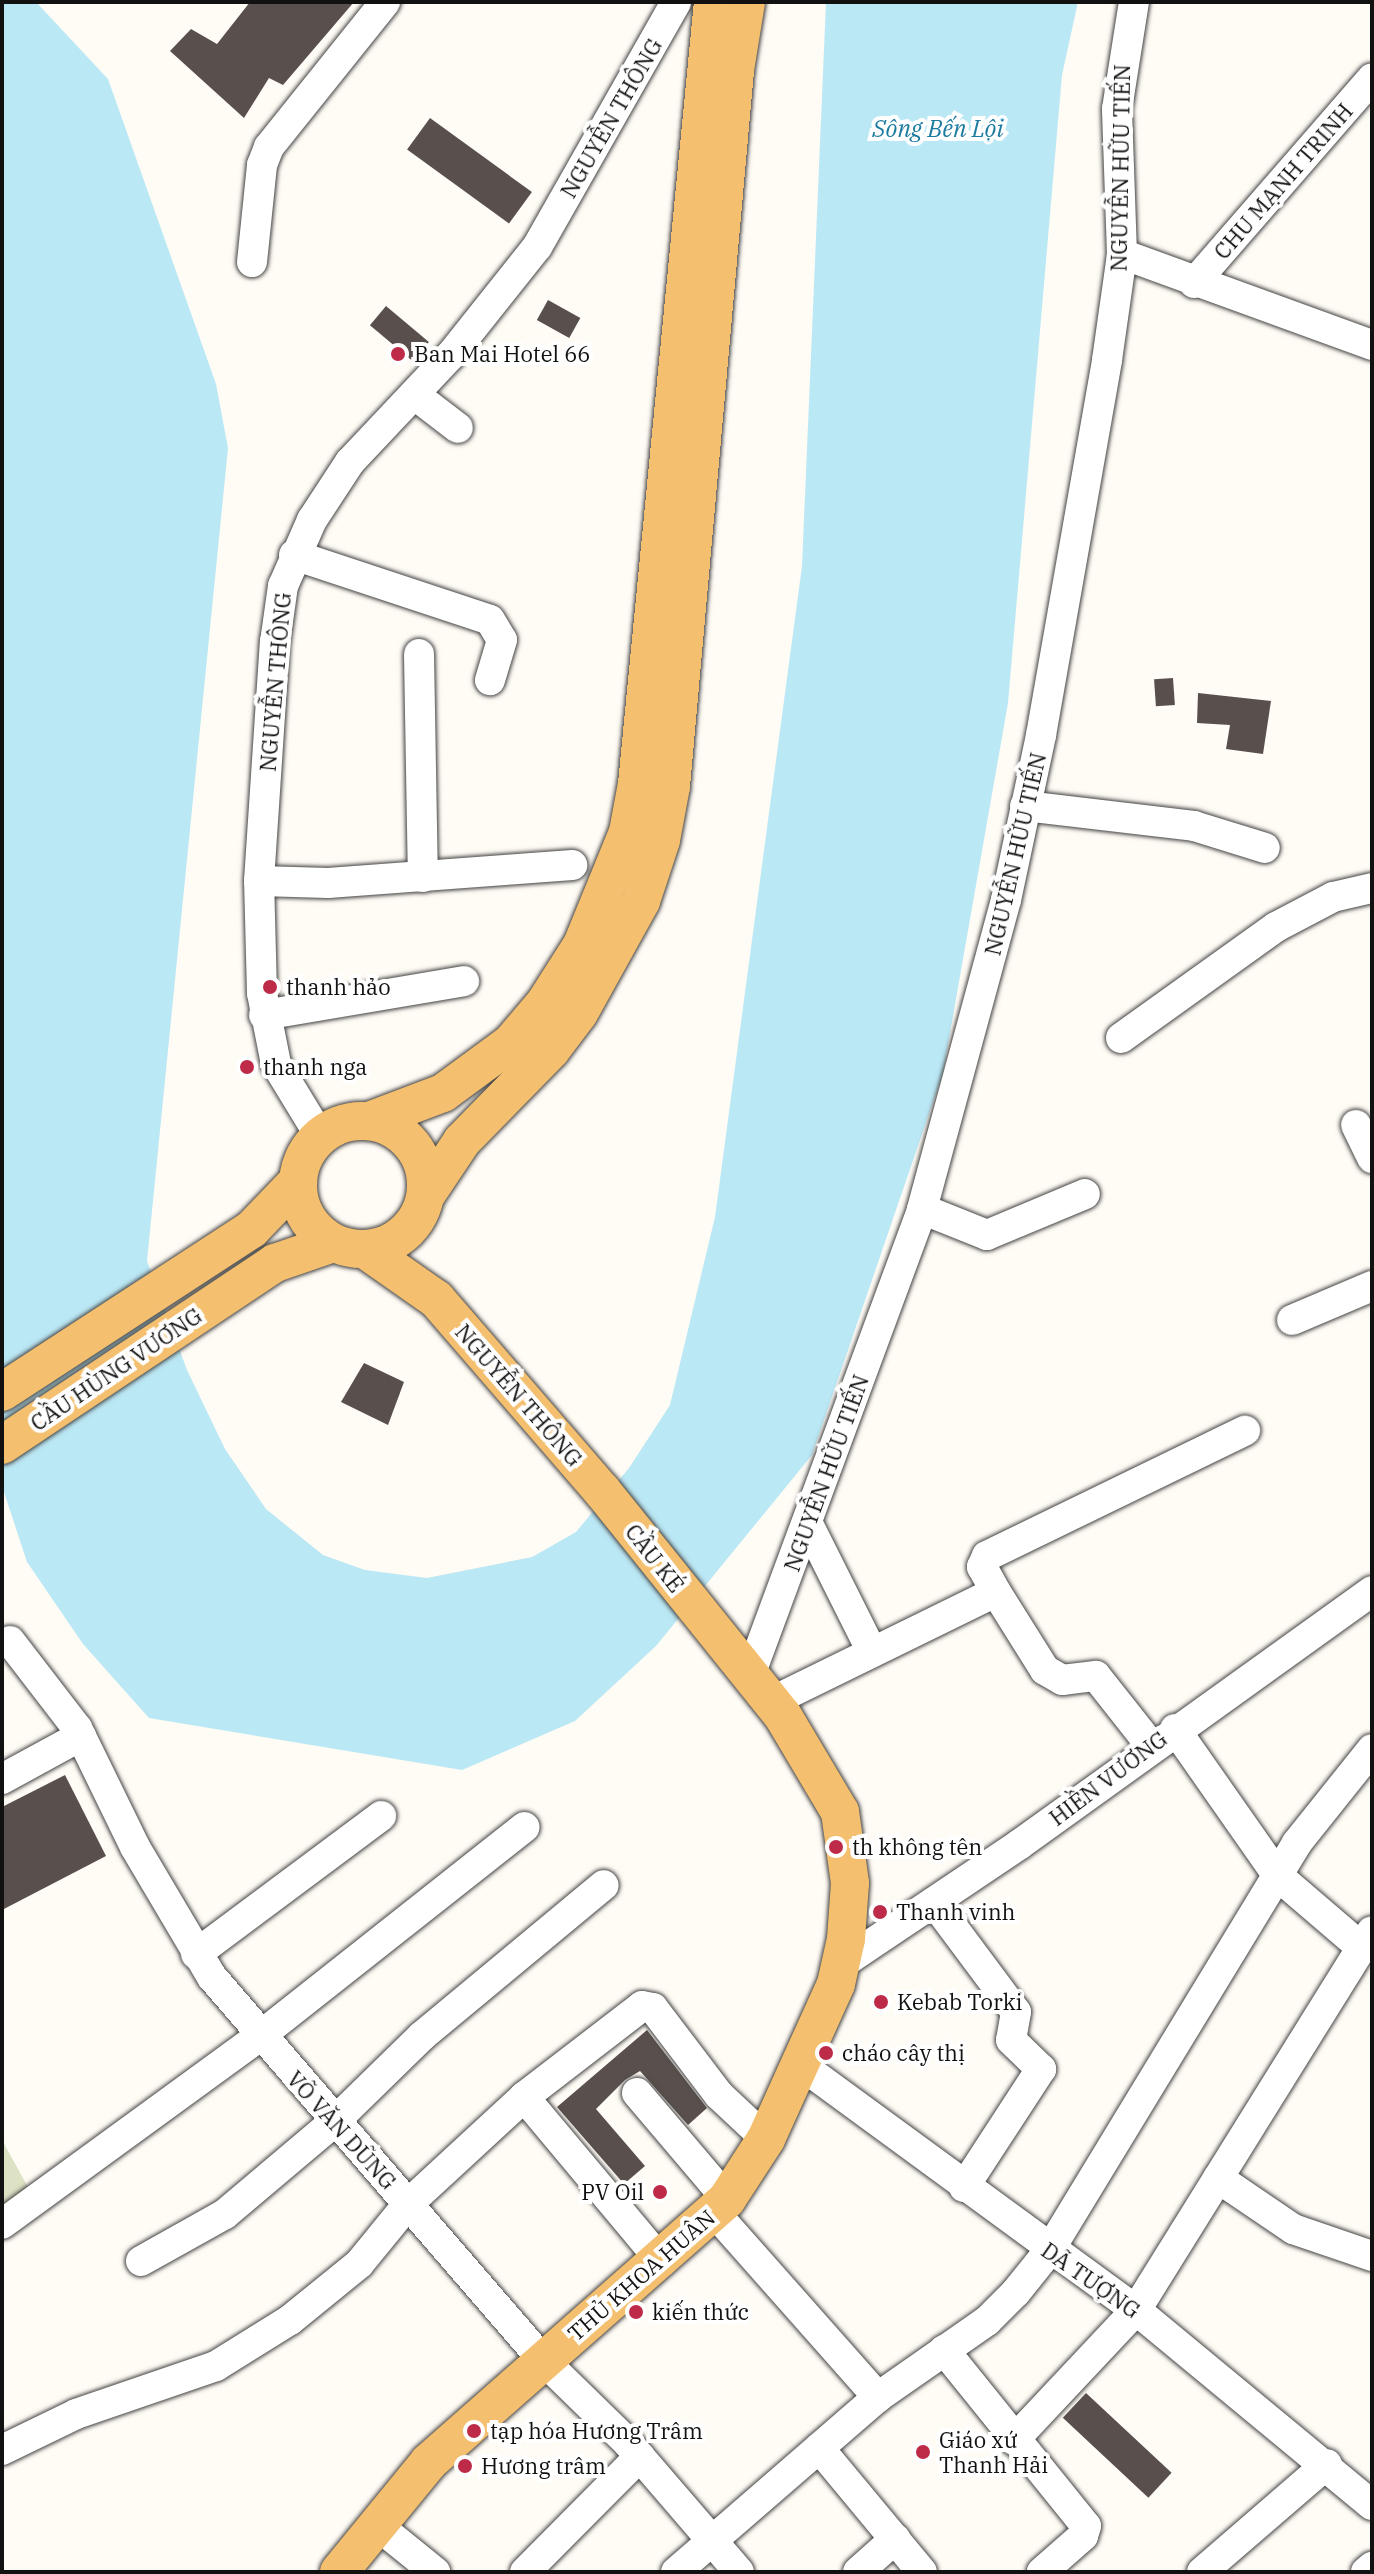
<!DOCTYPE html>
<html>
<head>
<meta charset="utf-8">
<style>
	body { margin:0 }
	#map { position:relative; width:1374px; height:2574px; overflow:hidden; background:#fffbf5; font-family:"IBM Plex Serif",serif }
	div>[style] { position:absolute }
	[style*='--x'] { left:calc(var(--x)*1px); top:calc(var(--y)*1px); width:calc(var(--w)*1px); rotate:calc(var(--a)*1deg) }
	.cemetery>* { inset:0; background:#dde2c5 }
	.water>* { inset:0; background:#bbe8f5 }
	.building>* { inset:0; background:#59504d; transform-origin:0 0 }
	.roads { filter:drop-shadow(0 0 2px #444) drop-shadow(0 0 2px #444) }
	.minor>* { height:30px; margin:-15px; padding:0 15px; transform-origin:15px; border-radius:15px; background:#fff }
	.major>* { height:38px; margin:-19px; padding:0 19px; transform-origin:19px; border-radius:19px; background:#f4c06f }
	.major>.ring { margin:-19px; padding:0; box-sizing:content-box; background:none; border:38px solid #f4c06f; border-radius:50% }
	.dots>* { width:22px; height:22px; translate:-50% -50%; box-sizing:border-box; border:4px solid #fff; border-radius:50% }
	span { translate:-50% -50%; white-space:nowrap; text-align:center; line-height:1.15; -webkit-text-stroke:8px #fff; paint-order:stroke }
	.street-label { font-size:22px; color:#111 }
	.poi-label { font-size:22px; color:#111 }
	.left { translate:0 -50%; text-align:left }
	.right { translate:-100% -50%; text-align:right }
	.water-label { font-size:24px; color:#1c7ba0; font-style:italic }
	.frame { position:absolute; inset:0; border:4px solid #111; pointer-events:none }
</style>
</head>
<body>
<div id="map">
	<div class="cemetery">
		<div style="clip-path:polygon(2px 2140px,35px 2200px,2px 2222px)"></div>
	</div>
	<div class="water">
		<div style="clip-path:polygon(2px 2px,36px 2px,108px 79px,216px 384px,228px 448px,147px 1261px,187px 1370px,225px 1449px,266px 1509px,323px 1555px,365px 1570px,427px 1578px,532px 1557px,576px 1532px,629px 1468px,670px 1405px,715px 1217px,802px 566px,826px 2px,1078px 2px,1062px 75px,1008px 703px,943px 1073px,812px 1455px,656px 1646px,575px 1721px,462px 1770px,149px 1718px,83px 1644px,27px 1562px,2px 1486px)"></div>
	</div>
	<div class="building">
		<div style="clip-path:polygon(250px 2px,354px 2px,283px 85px,269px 78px,244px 118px,170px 51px,191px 29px,217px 44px)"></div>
		<div style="left:430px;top:118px;width:126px;height:39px;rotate:36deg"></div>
		<div style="left:548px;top:300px;width:37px;height:23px;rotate:29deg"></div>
		<div style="left:386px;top:306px;width:56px;height:25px;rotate:40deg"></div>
		<div style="left:1173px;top:678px;width:27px;height:19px;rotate:86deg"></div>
		<div style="clip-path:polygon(1198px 693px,1271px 701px,1263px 754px,1226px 749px,1230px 725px,1197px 723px)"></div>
		<div style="clip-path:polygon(364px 1363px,404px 1382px,388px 1425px,341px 1402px)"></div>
		<div style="clip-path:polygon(65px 1775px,106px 1856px,2px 1910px,2px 1807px)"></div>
		<div style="clip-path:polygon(647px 2030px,707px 2108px,688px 2125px,640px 2071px,625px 2080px,596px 2109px,645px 2166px,624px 2184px,557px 2107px)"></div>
		<div style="left:1086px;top:2393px;width:117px;height:34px;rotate:43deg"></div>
	</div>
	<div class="roads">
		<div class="minor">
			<div style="--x:1122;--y:254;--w:266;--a:20"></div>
			<div style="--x:252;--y:262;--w:98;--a:-84.1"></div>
			<div style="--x:262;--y:165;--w:19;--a:-69"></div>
			<div style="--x:269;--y:147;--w:186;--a:-51.3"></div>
			<div style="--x:1194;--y:283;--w:271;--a:-49"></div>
			<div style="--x:415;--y:395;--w:54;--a:37.5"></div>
			<div style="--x:294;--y:555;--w:206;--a:18.3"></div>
			<div style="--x:490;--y:620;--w:23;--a:59"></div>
			<div style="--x:502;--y:640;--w:42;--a:106.7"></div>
			<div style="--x:419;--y:654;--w:223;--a:89"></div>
			<div style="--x:1025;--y:806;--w:170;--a:6.7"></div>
			<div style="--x:1194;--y:826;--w:74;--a:17.2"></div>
			<div style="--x:259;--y:881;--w:69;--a:1.7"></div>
			<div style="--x:328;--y:883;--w:245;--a:-4.2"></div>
			<div style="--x:264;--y:1015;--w:203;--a:-9.6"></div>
			<div style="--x:1121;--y:1038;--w:191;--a:-35.6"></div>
			<div style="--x:1276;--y:927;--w:64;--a:-27.8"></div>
			<div style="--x:1333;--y:897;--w:40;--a:-13"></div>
			<div style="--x:1356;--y:1125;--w:37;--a:64"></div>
			<div style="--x:320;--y:1136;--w:84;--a:-121.4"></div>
			<div style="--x:276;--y:1064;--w:72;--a:-101.2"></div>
			<div style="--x:262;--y:993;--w:112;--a:-91.5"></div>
			<div style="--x:259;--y:881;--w:240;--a:-86.2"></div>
			<div style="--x:275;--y:642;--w:57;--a:-81.9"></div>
			<div style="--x:283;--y:586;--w:72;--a:-66.3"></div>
			<div style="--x:312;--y:520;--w:69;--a:-56.8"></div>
			<div style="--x:350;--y:462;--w:147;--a:-46.7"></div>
			<div style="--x:451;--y:355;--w:138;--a:-51.5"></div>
			<div style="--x:537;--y:247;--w:282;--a:-60.4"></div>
			<div style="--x:922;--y:1209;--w:70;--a:21.8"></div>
			<div style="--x:987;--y:1235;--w:106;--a:-22.7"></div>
			<div style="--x:1292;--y:1320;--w:87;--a:-23"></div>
			<div style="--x:809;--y:1526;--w:141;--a:63.4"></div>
			<div style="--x:996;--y:1592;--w:92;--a:57.9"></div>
			<div style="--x:1045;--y:1670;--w:20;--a:30"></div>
			<div style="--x:1062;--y:1680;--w:34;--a:-7"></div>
			<div style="--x:1096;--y:1676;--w:90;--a:51.7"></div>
			<div style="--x:10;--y:1641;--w:110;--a:52.4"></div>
			<div style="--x:77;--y:1728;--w:132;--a:64"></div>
			<div style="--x:135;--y:1847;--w:151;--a:59.4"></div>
			<div style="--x:212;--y:1977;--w:505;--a:49.18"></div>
			<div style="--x:542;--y:2359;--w:120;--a:44.3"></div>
			<div style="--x:628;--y:2443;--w:170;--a:49.3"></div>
			<div style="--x:750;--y:1675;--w:497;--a:-69.7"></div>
			<div style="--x:922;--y:1209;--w:320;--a:-74.8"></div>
			<div style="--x:1006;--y:900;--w:169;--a:-78"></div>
			<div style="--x:1041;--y:735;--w:381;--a:-80"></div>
			<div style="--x:1107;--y:360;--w:107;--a:-81.9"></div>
			<div style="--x:1122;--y:254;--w:145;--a:-92"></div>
			<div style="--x:1117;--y:109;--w:108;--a:-81"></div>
			<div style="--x:771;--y:1702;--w:250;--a:-26.1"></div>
			<div style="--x:996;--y:1592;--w:29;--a:-119"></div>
			<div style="--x:982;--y:1567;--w:12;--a:-66"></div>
			<div style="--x:987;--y:1556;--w:287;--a:-25.9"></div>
			<div style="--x:1175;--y:1729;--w:179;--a:55"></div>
			<div style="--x:1278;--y:1876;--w:111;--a:40.6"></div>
			<div style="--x:2;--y:1779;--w:90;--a:-28.6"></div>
			<div style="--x:934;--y:1902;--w:137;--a:53.3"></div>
			<div style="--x:1016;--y:2012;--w:28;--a:100"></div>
			<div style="--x:1011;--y:2040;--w:42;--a:44"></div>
			<div style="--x:1041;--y:2069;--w:141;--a:123.1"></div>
			<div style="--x:196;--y:1954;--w:231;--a:-36.7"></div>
			<div style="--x:843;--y:1963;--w:213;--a:-33.9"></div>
			<div style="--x:1020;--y:1844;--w:433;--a:-35.7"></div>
			<div style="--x:801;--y:2065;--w:415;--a:36.2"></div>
			<div style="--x:1136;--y:2310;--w:306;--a:39.6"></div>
			<div style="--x:637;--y:2093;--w:139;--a:49.7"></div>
			<div style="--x:524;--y:2097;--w:215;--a:50.1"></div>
			<div style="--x:1218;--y:2178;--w:91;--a:34.2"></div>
			<div style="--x:1293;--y:2229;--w:83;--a:18.9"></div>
			<div style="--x:715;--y:2213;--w:246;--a:48.5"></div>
			<div style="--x:2;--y:2224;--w:319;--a:-36.1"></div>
			<div style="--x:260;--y:2036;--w:337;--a:-38.3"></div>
			<div style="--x:141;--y:2261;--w:96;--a:-29.2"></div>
			<div style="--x:225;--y:2214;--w:143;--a:-40.2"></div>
			<div style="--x:334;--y:2122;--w:123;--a:-44.3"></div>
			<div style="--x:422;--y:2036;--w:236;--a:-39.7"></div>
			<div style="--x:944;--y:2350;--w:226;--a:51.1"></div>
			<div style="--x:1086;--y:2526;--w:10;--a:107"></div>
			<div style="--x:1083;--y:2536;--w:55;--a:138.7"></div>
			<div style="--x:1014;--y:2440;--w:178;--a:-46.8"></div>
			<div style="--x:1136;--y:2310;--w:446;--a:-58.1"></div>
			<div style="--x:819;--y:2448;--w:161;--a:50.3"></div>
			<div style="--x:2;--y:2450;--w:82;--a:-25.9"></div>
			<div style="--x:76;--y:2414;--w:148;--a:-18.9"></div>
			<div style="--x:216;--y:2366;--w:87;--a:-31.9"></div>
			<div style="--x:290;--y:2320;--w:89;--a:-39.1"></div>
			<div style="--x:359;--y:2264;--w:77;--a:-50.8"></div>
			<div style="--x:408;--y:2204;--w:158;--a:-42.7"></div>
			<div style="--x:524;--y:2097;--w:149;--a:-37.6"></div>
			<div style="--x:642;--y:2006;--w:11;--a:10"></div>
			<div style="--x:653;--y:2008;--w:109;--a:52.8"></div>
			<div style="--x:719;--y:2095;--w:64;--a:43.1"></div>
			<div style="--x:377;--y:2525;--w:75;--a:39"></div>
			<div style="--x:525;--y:2572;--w:163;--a:-45.2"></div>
			<div style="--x:676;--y:2572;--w:267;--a:-40.9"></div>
			<div style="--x:878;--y:2397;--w:133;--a:-34.9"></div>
			<div style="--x:987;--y:2321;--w:41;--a:-45"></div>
			<div style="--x:1016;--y:2292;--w:53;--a:-51.2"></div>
			<div style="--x:1049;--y:2251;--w:477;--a:-58.7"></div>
			<div style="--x:1297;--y:1843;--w:120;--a:-51.4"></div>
			<div style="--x:858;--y:2572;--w:50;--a:-41.7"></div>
			<div style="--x:1202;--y:2572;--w:165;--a:-40.8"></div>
			<div style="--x:1366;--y:2572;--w:8;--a:-40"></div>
		</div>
		<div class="major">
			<div class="ring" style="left:298px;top:1121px;width:90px;height:90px"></div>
			<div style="--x:369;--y:1121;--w:79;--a:-20.7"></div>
			<div style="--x:443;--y:1093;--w:84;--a:-36.3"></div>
			<div style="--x:511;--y:1043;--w:52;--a:-49.6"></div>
			<div style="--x:545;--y:1003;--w:69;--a:-57.5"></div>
			<div style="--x:582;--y:945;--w:122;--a:-67.8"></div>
			<div style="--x:628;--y:832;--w:49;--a:-79.4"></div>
			<div style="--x:637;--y:784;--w:786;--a:-84.45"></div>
			<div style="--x:426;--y:1195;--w:65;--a:-56.3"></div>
			<div style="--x:462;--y:1141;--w:127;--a:-45.6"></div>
			<div style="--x:551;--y:1050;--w:46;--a:-52.9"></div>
			<div style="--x:579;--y:1013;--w:128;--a:-61"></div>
			<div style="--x:641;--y:901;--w:64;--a:-71.8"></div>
			<div style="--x:661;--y:840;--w:55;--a:-79.5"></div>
			<div style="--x:671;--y:786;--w:719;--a:-84.89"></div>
			<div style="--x:735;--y:70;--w:69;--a:-80.8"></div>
			<div style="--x:2;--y:1392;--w:298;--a:-33.1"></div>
			<div style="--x:252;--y:1229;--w:66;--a:-46.2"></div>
			<div style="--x:2;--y:1445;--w:328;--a:-33.7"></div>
			<div style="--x:275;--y:1263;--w:61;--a:-19"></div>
			<div style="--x:339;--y:2572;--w:142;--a:-50.7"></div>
			<div style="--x:429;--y:2462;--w:397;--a:-41.4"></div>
			<div style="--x:727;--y:2199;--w:72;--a:-57"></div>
			<div style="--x:766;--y:2139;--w:170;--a:-65.7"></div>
			<div style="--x:836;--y:1984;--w:46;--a:-77.5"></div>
			<div style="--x:846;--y:1939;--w:56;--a:-85.9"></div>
			<div style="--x:850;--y:1883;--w:72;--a:-98"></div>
			<div style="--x:840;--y:1812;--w:112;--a:-120.7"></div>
			<div style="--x:783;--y:1716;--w:289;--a:-128.8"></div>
			<div style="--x:602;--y:1491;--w:254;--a:-130.8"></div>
			<div style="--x:436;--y:1299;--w:85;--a:-145"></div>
		</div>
	</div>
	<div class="dots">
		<div style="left:398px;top:354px;background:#be2b48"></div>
		<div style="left:270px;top:987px;background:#be2b48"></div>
		<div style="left:247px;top:1067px;background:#be2b48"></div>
		<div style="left:836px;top:1847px;background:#be2b48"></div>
		<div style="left:880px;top:1912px;background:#be2b48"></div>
		<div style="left:881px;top:2002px;background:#be2b48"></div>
		<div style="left:826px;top:2053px;background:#be2b48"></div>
		<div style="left:660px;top:2192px;background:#be2b48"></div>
		<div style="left:636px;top:2312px;background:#be2b48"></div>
		<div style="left:474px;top:2431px;background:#be2b48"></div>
		<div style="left:923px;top:2452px;background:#be2b48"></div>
		<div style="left:465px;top:2466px;background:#be2b48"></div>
	</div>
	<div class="street-label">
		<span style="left:611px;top:118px;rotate:-60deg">NGUYỄN THÔNG</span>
		<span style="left:1120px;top:168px;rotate:-89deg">NGUYỄN HỮU TIẾN</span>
		<span style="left:1283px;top:181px;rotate:-49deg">CHU MẠNH TRINH</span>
		<span style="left:275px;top:682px;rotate:-85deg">NGUYỄN THÔNG</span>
		<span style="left:1015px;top:854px;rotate:-77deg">NGUYỄN HỮU TIẾN</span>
		<span style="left:116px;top:1369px;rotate:-34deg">CẦU HÙNG VƯƠNG</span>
		<span style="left:519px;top:1395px;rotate:49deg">NGUYỄN THÔNG</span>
		<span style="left:826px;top:1473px;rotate:-70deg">NGUYỄN HỮU TIẾN</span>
		<span style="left:655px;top:1558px;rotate:52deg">CẦU KÉ</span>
		<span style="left:1108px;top:1778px;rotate:-37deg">HIỀN VƯƠNG</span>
		<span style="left:342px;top:2130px;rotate:48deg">VÕ VĂN DŨNG</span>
		<span style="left:641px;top:2275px;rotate:-41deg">THỦ KHOA HUÂN</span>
		<span style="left:1091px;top:2280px;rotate:35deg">DÃ TƯỢNG</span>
	</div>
	<div class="poi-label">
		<span class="left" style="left:414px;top:354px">Ban Mai Hotel 66</span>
		<span class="left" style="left:286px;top:987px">thanh hảo</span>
		<span class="left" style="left:263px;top:1067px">thanh nga</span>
		<span class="left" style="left:852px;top:1847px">th không tên</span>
		<span class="left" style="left:896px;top:1912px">Thanh vinh</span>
		<span class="left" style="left:897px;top:2002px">Kebab Torki</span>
		<span class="left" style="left:842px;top:2053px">cháo cây thị</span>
		<span class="right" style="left:644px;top:2192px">PV Oil</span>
		<span class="left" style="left:652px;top:2312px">kiến thức</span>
		<span class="left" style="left:490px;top:2431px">tạp hóa Hương Trâm</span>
		<span class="left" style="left:939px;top:2452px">Giáo xứ<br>Thanh Hải</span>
		<span class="left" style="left:481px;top:2466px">Hương trâm</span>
	</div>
	<div class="water-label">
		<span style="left:938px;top:129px">Sông Bến Lội</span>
	</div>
	<div class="frame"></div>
</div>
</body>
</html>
